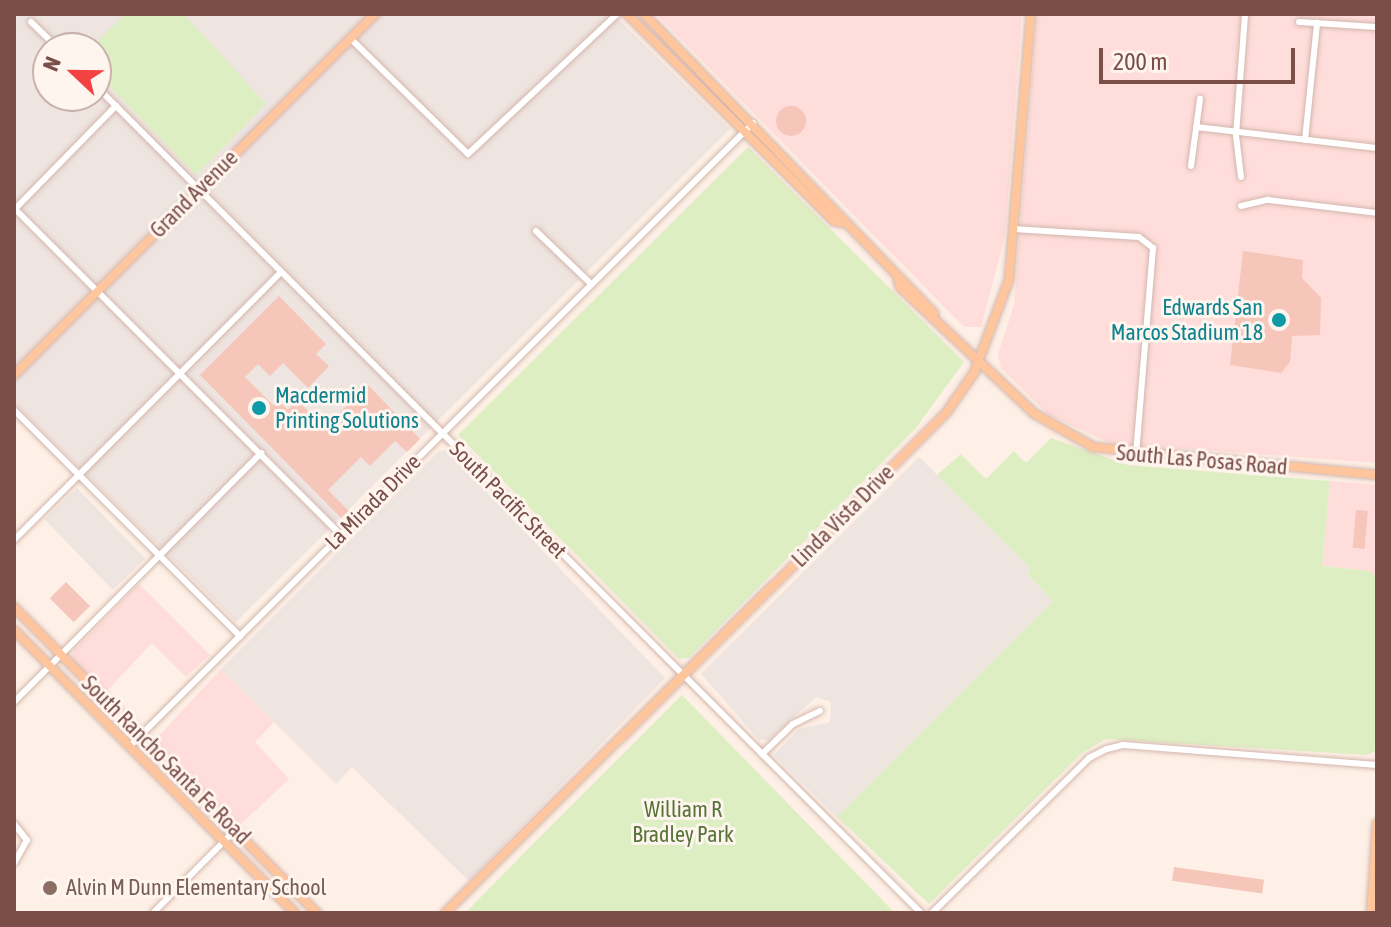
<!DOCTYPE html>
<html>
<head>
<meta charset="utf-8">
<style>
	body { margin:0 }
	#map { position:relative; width:1391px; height:927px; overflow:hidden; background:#fef0e6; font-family:"Asap Condensed",sans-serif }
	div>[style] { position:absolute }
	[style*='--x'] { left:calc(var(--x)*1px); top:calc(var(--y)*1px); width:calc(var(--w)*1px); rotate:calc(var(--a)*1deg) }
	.commercial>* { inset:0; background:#ffddda }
	.industrial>* { inset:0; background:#eee4e0; transform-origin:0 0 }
	.green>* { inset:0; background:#deeec3 }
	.building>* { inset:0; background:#f6c6bb; transform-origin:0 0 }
	.round { border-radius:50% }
	.roads { filter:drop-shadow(0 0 2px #d4b6ad) drop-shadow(0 0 2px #d4b6ad) }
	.minor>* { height:6px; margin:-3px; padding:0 3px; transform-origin:3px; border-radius:3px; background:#fff }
	.major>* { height:8px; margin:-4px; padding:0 4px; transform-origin:4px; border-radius:4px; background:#ffc59d }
	.dots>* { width:22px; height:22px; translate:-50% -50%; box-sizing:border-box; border:4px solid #fff5ef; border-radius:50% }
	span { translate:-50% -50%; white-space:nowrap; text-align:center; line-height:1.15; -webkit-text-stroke:6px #fff5ef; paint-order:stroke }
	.street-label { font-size:22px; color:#7b4f48 }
	.culture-label { font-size:22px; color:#0d838f }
	.right { translate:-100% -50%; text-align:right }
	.left { translate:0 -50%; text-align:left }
	.park-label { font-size:22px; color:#587539 }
	.education-label { font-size:22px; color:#785e54 }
	.frame { position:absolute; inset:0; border:16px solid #7b4f48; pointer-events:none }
	.north { position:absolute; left:32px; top:32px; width:80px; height:80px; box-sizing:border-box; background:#fff5ef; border:2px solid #cab3ac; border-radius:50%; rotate:292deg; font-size:22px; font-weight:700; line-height:32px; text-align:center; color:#7b4f48 }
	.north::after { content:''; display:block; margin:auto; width:28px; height:36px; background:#f24241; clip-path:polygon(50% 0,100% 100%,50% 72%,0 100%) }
	.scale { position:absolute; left:1099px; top:48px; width:196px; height:36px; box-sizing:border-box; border:4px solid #7b4f48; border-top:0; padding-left:10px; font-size:24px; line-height:28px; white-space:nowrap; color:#7b4f48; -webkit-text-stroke:6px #fff5ef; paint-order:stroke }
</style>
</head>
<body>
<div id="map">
	<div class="commercial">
		<div style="clip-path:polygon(656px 14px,1022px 14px,1005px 236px,981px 327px,964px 327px)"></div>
		<div style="clip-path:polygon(1037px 14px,1377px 14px,1377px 463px,1110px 443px,1049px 415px,1001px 368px,998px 354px,1014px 305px)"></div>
		<div style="clip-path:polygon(1330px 481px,1377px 485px,1377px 578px,1370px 571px,1322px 566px)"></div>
		<div style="clip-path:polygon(139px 584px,210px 655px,186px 677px,152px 643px,104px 694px,72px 660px,73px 651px)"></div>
		<div style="clip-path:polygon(221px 669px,274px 722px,255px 742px,289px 779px,239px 826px,154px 741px)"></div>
	</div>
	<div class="industrial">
		<div style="clip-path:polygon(evenodd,14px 14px,613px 14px,730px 129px,236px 622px,14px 403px,14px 14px,48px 48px,96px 48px,96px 96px,48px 96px,48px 48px)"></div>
		<div style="clip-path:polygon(446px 450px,665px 678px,469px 881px,352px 767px,336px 784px,221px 669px,439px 451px)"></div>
		<div style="clip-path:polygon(919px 457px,1032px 569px,1027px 575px,1054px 601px,838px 818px,774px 755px,799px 729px,830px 722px,831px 702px,816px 697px,769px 740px,759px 740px,701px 674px)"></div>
		<div style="left:77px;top:488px;width:98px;height:45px;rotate:46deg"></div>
	</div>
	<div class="green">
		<div style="clip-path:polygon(126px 14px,184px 14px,266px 104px,196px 175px,96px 73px,96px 48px,90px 48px)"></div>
		<div style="clip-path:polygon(748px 147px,964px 362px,915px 429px,689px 658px,679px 659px,458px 435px)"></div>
		<div style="clip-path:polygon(1051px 438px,1128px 465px,1330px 481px,1322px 566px,1370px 571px,1377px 578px,1376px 750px,1368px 755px,1106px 739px,1082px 753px,929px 904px,837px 817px,1053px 601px,1027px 574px,1031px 569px,937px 475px,961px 454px,986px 479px,1014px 451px,1026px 463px)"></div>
		<div style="clip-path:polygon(682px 695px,895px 913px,465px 913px,521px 856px)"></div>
	</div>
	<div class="building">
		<div class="round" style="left:776px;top:106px;width:30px;height:30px"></div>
		<div style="clip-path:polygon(1243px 251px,1303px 260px,1302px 278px,1321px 298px,1320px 335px,1292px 336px,1290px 362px,1281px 373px,1230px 365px)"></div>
		<div style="clip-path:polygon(279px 296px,326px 344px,316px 354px,329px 366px,308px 388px,283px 363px,270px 376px,258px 364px,245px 377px,273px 405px,278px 400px,288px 410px,297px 400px,317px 420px,324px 413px,331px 421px,368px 385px,420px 439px,407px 452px,395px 441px,370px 466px,361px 457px,328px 490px,349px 511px,341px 518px,200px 375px)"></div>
		<div style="left:1356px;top:510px;width:12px;height:38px;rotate:5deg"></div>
		<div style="left:66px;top:582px;width:34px;height:23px;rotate:45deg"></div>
		<div style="left:1174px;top:867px;width:91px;height:14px;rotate:8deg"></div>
	</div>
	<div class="roads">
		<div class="minor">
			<div style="--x:31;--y:22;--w:37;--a:44"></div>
			<div style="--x:1299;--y:22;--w:78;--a:3.7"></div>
			<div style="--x:351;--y:39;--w:164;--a:44.5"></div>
			<div style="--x:468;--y:154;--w:204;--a:-43.2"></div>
			<div style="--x:96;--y:86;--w:1168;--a:45.07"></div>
			<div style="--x:1196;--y:127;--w:182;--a:6.6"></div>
			<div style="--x:1305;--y:140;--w:118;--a:-84.1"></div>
			<div style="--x:1191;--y:166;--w:68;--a:-82.3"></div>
			<div style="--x:1241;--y:177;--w:42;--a:-96.8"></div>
			<div style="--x:1236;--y:135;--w:121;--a:-85.7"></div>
			<div style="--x:1241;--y:206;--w:28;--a:-13"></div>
			<div style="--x:1268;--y:200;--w:110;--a:6.8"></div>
			<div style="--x:14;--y:208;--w:462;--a:45"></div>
			<div style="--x:14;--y:210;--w:146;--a:-45.6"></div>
			<div style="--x:1014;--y:229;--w:125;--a:3.7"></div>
			<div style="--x:1139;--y:237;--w:18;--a:38"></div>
			<div style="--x:1153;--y:248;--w:208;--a:94.7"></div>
			<div style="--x:536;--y:231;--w:76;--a:43.9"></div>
			<div style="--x:14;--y:410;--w:320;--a:45"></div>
			<div style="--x:14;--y:540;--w:378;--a:-45.1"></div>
			<div style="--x:14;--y:702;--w:351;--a:-45.2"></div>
			<div style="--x:130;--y:746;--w:881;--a:-45"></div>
			<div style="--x:762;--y:754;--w:43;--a:-44.1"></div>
			<div style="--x:793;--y:724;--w:30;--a:-26"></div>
			<div style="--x:14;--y:824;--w:21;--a:51"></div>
			<div style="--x:27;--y:840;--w:26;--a:119"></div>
			<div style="--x:153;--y:913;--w:117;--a:-45.3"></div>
			<div style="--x:932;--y:913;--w:221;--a:-44.6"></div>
			<div style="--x:1089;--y:758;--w:20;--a:-27"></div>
			<div style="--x:1107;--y:749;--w:16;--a:-14"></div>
			<div style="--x:1123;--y:745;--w:255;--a:4.5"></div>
		</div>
		<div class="major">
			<div style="--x:627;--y:14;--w:293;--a:45"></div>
			<div style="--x:834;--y:221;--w:11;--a:10"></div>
			<div style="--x:644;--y:14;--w:417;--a:45.9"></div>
			<div style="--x:898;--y:278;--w:9;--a:77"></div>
			<div style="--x:900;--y:287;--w:185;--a:43.3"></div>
			<div style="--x:1035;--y:414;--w:67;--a:29.6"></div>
			<div style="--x:1093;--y:447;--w:285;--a:5.6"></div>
			<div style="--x:14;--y:375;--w:511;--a:-45"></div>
			<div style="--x:14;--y:607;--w:431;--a:45.3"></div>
			<div style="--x:14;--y:630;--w:399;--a:45.2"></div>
			<div style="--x:445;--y:913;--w:708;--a:-44.94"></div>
			<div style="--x:946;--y:413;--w:49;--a:-55"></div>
			<div style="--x:974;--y:373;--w:99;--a:-69.4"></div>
			<div style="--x:1009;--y:280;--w:267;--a:-85.3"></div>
			<div style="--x:1371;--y:913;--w:90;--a:-86.2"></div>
		</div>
	</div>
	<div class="dots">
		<div style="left:1279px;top:320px;background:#0f9aa8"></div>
		<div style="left:259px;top:408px;background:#0f9aa8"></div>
		<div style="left:50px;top:888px;background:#8d6e63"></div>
	</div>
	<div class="street-label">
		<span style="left:194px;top:194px;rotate:-45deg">Grand Avenue</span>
		<span style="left:1202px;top:460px;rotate:5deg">South Las Posas Road</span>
		<span style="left:508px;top:500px;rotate:45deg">South Pacific Street</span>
		<span style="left:373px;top:502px;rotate:-45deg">La Mirada Drive</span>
		<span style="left:843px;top:516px;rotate:-45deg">Linda Vista Drive</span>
		<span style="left:166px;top:760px;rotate:45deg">South Rancho Santa Fe Road</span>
	</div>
	<div class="culture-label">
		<span class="right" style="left:1263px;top:320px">Edwards San<br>Marcos Stadium 18</span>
		<span class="left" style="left:275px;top:408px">Macdermid<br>Printing Solutions</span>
	</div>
	<div class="park-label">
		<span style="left:683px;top:822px">William R<br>Bradley Park</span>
	</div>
	<div class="education-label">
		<span class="left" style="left:66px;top:888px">Alvin M Dunn Elementary School</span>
	</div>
	<div class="frame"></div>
	<div class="north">N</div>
	<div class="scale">200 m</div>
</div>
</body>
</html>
